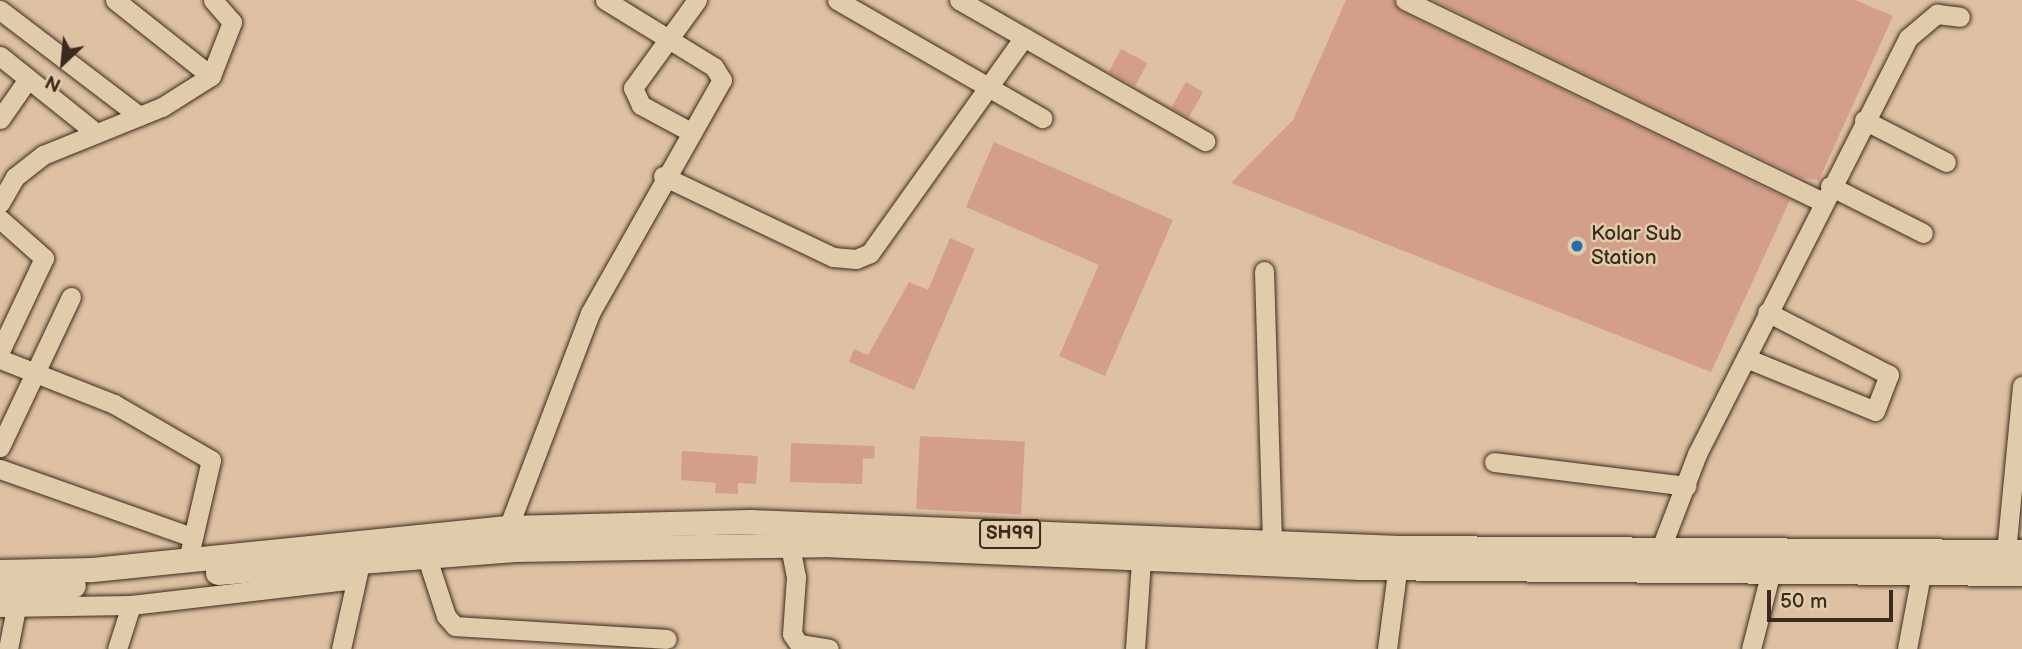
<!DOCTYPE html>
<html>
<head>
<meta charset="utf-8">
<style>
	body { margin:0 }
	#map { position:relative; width:2022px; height:649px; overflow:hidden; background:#dec0a2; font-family:"Balsamiq Sans",sans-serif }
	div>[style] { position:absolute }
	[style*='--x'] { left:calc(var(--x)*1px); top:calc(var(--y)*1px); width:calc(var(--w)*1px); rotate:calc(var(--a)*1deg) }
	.building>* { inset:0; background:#d39f8a; transform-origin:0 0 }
	.roads { filter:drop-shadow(0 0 2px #3b2a1e) drop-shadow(0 0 2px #3b2a1e) }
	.minor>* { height:19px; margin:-9.5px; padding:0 9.5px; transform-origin:9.5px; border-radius:9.5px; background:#e0ccab }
	.major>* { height:24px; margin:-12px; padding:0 12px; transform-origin:12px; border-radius:12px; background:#e0ccab }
	.dots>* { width:19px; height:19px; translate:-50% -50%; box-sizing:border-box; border:4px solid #e0ccab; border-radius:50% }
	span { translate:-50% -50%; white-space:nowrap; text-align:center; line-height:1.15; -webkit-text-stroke:5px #e0ccab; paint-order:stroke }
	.shield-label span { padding:2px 5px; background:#e0ccab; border:2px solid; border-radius:5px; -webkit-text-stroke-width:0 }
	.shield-label { font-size:19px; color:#3b2a1e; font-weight:700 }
	.poi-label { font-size:21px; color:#3b2a1e }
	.left { translate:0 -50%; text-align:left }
	.north { position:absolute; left:28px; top:28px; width:70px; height:70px; -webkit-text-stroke:5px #e0ccab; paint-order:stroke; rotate:206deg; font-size:19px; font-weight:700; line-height:28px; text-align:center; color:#3b2a1e }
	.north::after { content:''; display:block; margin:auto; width:24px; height:32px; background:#3b2a1e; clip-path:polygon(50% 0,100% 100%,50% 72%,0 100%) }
	.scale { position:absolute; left:1767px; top:590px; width:126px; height:32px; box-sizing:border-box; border:4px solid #3b2a1e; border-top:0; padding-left:9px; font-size:21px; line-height:24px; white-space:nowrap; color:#3b2a1e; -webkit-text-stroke:5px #e0ccab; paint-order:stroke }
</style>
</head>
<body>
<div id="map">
	<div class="building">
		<div style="clip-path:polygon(1346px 0,1393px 0,1400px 11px,1790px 200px,1711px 372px,1231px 183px,1293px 120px)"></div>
		<div style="clip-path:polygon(1433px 0,1855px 0,1893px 16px,1819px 180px,1802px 178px)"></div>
		<div style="left:1121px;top:49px;width:30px;height:26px;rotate:28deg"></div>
		<div style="left:1186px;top:82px;width:20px;height:30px;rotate:30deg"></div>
		<div style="clip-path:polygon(994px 142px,1173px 220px,1105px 376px,1059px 356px,1099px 265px,966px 207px)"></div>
		<div style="clip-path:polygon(950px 238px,975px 249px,914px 390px,849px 362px,854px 349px,868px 355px,909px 282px,928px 290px)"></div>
		<div style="left:920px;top:436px;width:105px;height:73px;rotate:3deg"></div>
		<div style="clip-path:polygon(791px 443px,875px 446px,874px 459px,863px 458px,862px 484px,790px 482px)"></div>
		<div style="clip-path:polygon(682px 451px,758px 456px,756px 484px,738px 483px,738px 494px,715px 493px,716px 483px,681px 480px)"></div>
	</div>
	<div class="roads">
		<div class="minor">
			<div style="--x:115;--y:0;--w:122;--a:38.4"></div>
			<div style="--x:837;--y:0;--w:237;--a:29.9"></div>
			<div style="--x:959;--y:0;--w:284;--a:29.8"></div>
			<div style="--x:1405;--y:0;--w:463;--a:25.8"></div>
			<div style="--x:0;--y:10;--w:175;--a:37.3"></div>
			<div style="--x:0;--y:56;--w:123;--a:38.7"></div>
			<div style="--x:0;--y:119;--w:49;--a:-55"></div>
			<div style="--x:1864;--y:120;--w:92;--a:27.1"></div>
			<div style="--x:689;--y:131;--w:55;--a:-151.6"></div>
			<div style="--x:641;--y:105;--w:19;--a:-115"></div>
			<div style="--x:633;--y:88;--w:109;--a:-54"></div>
			<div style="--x:663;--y:176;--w:188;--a:25.5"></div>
			<div style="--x:833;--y:257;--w:23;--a:5"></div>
			<div style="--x:856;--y:259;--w:15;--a:-23"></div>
			<div style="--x:870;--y:253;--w:265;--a:-54.5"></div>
			<div style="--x:1830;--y:186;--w:104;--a:26.8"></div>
			<div style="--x:0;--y:203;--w:30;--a:-60"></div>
			<div style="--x:15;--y:177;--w:36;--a:-38"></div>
			<div style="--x:43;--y:155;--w:128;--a:-22"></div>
			<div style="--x:162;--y:107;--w:58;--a:-32.3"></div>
			<div style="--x:211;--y:76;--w:58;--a:-68.7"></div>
			<div style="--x:232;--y:22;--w:29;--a:-131"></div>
			<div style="--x:0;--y:219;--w:59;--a:41.6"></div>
			<div style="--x:44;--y:258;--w:103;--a:115.3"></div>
			<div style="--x:1264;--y:271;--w:273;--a:88.3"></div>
			<div style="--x:1746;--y:358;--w:139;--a:22.3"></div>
			<div style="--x:1875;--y:411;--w:39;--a:-69"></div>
			<div style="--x:1889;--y:375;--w:137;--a:-152.7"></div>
			<div style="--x:0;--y:359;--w:123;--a:21.5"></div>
			<div style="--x:114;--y:404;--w:112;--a:30"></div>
			<div style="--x:211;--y:460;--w:103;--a:103"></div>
			<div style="--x:0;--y:447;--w:166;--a:-64.7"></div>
			<div style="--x:1494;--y:462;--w:194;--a:7.1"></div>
			<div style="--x:0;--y:469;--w:204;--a:19.5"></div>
			<div style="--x:508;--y:528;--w:230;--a:-69.1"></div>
			<div style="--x:590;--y:313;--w:268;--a:-60.5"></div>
			<div style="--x:722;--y:80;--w:15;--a:-122"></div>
			<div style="--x:714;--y:67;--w:128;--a:-148.4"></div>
			<div style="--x:790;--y:546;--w:32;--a:79"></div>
			<div style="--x:796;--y:577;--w:57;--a:94"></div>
			<div style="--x:792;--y:634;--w:12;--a:55"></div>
			<div style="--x:799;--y:644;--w:30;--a:9"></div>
			<div style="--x:2006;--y:552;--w:167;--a:-84.5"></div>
			<div style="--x:426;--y:555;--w:64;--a:71.8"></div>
			<div style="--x:446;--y:616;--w:13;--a:48"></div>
			<div style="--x:455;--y:626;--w:212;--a:3.5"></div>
			<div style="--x:1656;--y:561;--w:115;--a:-69"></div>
			<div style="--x:1697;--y:454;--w:466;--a:-63.1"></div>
			<div style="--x:1908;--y:38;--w:38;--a:-40"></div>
			<div style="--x:1937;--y:14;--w:23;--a:7"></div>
			<div style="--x:0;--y:607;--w:131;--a:-0.9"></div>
			<div style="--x:131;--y:605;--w:226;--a:-6.6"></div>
			<div style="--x:8;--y:649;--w:42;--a:-79"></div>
			<div style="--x:117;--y:649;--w:46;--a:-72.3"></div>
			<div style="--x:341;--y:649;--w:83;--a:-77.5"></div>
			<div style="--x:1135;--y:649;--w:102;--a:-86.1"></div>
			<div style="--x:1387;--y:649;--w:94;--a:-82.6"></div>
			<div style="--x:1751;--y:649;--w:76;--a:-75.6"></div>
			<div style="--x:1907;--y:649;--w:76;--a:-79.4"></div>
		</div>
		<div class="major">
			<div style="--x:0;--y:572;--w:93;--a:-1.2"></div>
			<div style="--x:93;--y:570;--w:417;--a:-5.8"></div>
			<div style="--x:508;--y:528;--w:243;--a:-1.4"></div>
			<div style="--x:751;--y:522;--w:649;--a:2.3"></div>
			<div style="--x:1399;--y:548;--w:623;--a:0.37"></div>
			<div style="--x:218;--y:573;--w:298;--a:-4.4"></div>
			<div style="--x:515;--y:550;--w:308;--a:-0.9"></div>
			<div style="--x:823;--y:545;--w:538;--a:2.45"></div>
			<div style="--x:1361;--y:568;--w:661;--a:0.52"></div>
			<div style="--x:0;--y:592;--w:74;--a:-4.6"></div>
		</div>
	</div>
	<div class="dots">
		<div style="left:1577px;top:246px;background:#1f6fb2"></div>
	</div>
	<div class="shield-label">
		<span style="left:1010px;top:534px">SH99</span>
	</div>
	<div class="poi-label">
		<span class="left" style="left:1591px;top:246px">Kolar Sub<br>Station</span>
	</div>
	<div class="north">N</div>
	<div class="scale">50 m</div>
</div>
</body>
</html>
